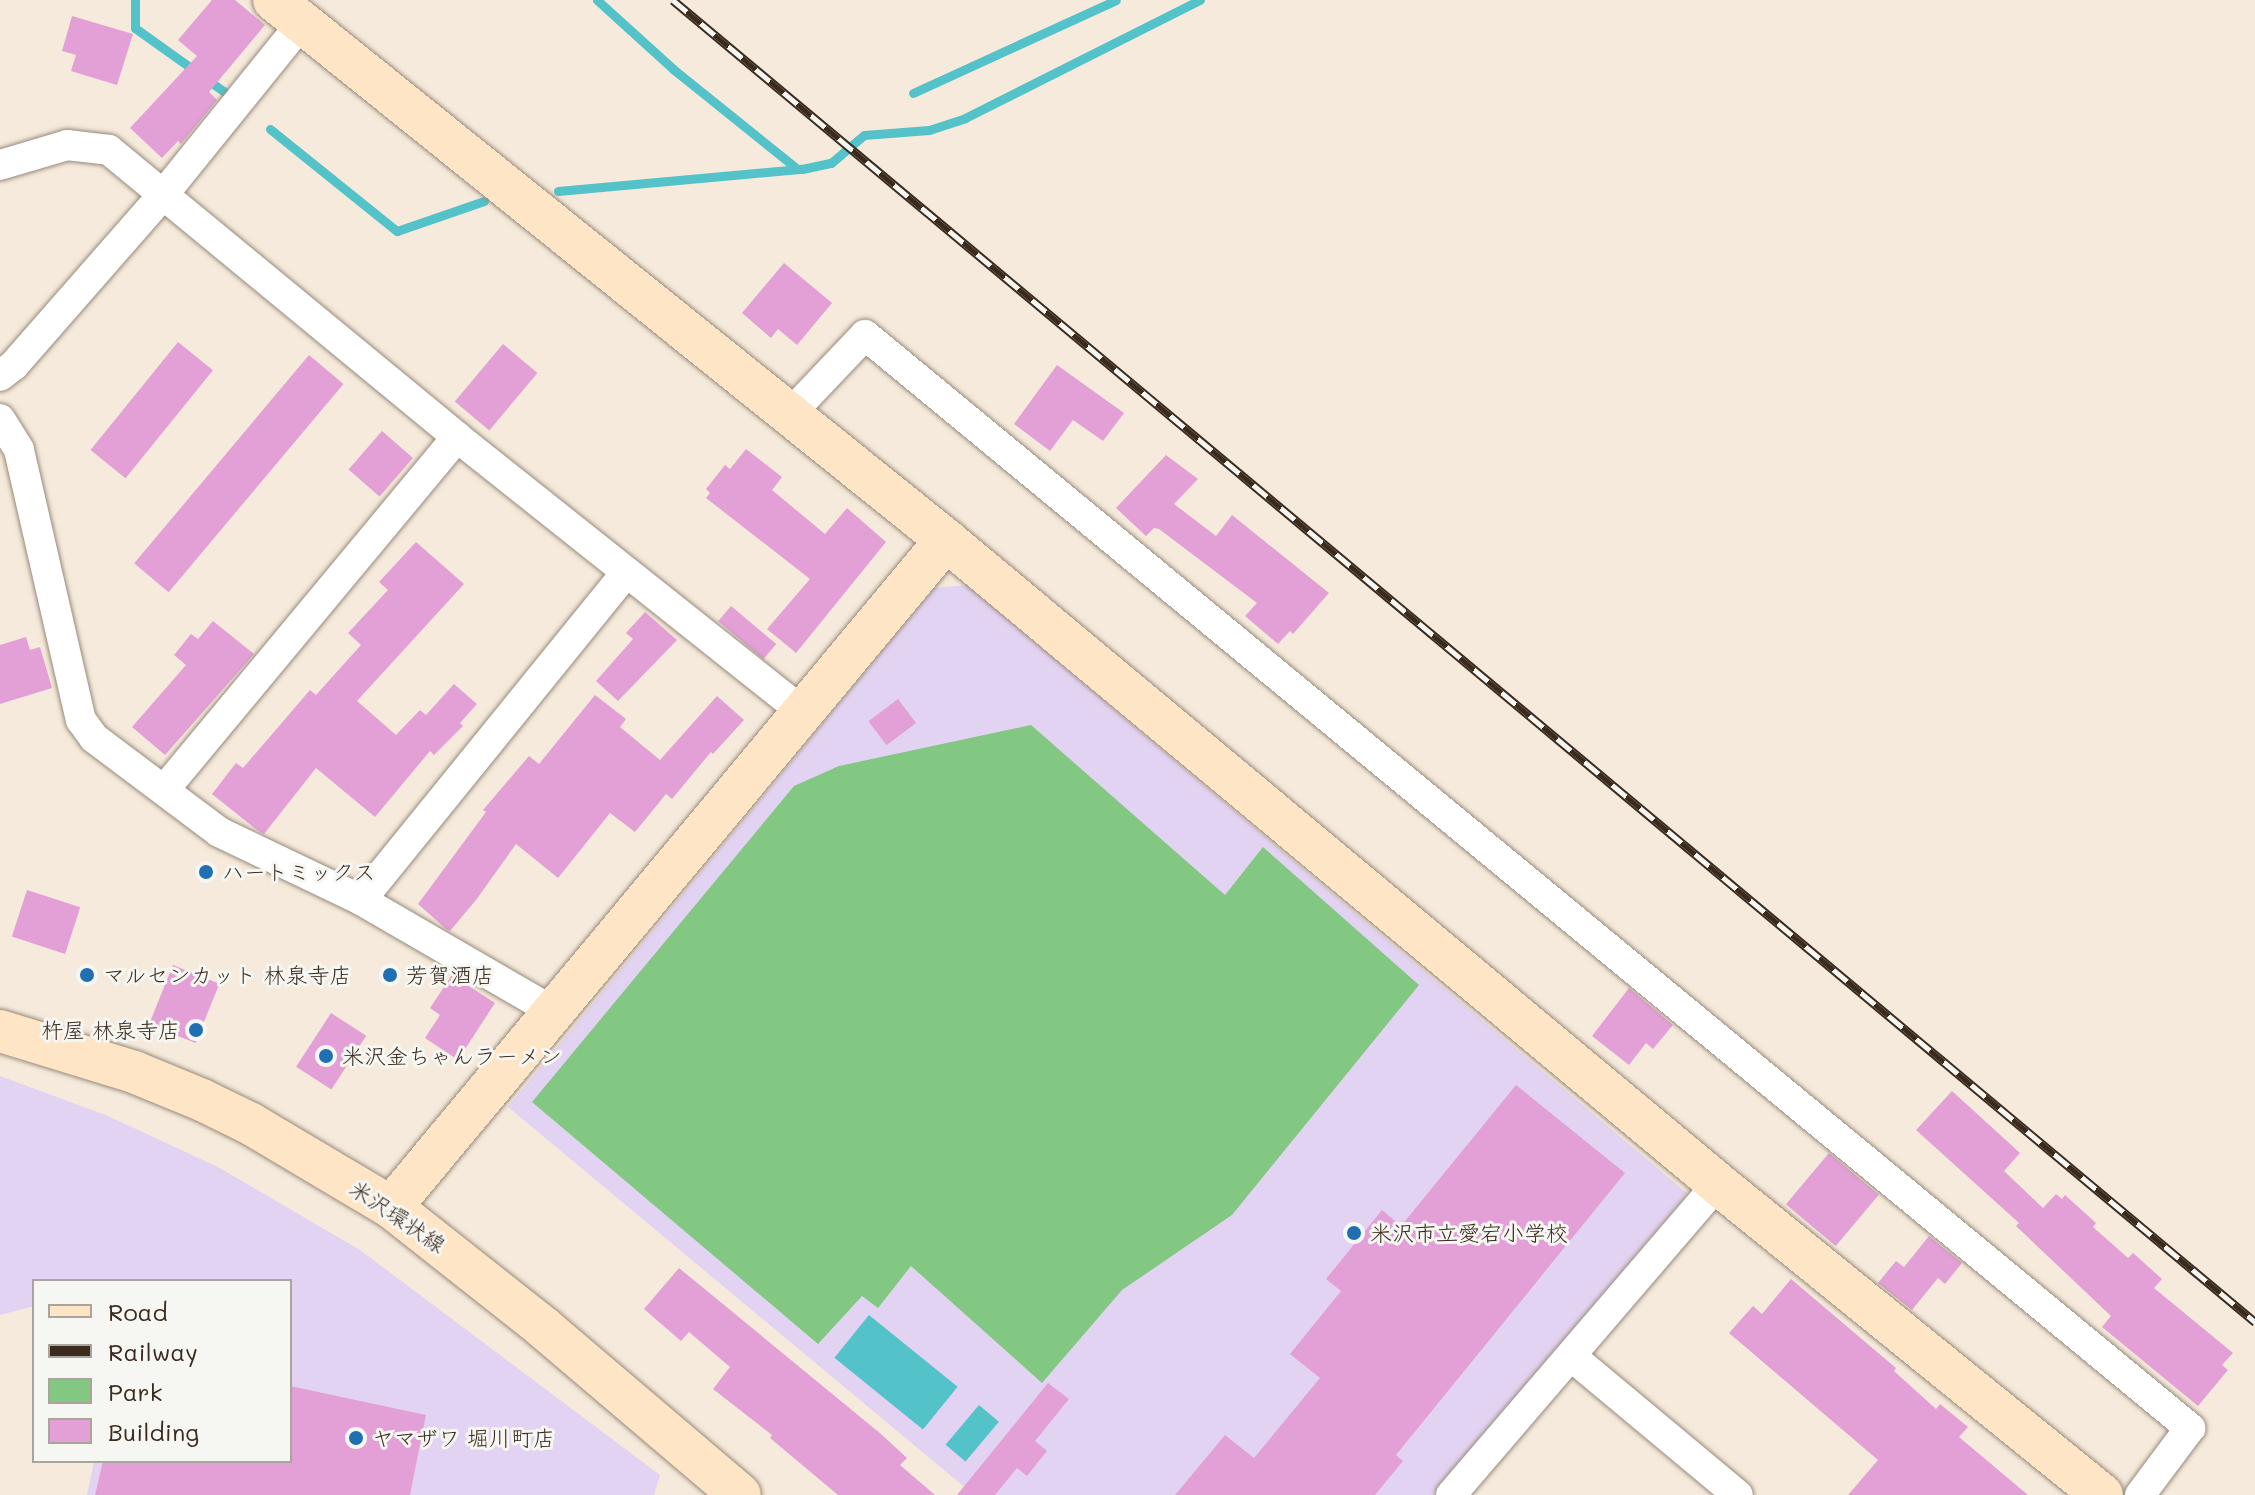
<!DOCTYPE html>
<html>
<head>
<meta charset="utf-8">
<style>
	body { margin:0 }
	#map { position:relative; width:2255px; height:1495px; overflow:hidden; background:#f5eadb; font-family:Mali,"Klee One",sans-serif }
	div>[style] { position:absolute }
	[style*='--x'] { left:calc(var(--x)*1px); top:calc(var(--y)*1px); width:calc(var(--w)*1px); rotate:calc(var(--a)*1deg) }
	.built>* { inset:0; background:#e3d3f2 }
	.green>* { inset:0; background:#82c782 }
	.water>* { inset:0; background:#54c2c9; transform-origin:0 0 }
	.stream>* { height:9px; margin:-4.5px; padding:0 4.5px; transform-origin:4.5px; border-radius:4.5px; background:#54c2c9 }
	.building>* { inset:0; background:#e3a0d6; transform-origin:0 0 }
	.roads { filter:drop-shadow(0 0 2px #988a7c) drop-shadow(0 0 2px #988a7c) }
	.street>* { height:30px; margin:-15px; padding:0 15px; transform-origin:15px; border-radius:15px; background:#fff }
	.secondary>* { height:42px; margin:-21px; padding:0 21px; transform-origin:21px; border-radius:21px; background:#fde5c5 }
	.rail>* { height:9px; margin-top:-4.5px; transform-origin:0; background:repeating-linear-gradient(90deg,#f6f6f2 0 18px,#3b2a1e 0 36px); box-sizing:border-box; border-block:2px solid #3b2a1e }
	.dots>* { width:22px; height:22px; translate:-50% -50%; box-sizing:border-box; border:4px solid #f6f6f2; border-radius:50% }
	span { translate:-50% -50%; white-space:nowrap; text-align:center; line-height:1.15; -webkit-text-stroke:6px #f6f6f2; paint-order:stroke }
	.poi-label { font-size:22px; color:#3b2a1e }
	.left { translate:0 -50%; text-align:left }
	.right { translate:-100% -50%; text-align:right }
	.street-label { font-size:22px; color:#3b2a1e }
	.legend { position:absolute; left:32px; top:1279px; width:260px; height:184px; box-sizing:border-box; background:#f6f6f2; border:2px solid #aba49d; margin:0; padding:10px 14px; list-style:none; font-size:24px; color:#3b2a1e }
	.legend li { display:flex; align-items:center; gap:16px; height:40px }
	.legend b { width:40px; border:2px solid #aba49d }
</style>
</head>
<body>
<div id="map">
	<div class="built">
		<div style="clip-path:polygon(967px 585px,1688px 1194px,1433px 1495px,974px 1495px,508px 1107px,934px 588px)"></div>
		<div style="clip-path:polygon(0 1076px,108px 1116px,218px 1167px,360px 1250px,660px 1475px,654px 1495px,87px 1495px,94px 1461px,290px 1461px,290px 1281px,34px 1281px,34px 1306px,0 1315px)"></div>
	</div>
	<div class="green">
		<div style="clip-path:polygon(1031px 725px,1225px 895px,1263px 847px,1419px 985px,1232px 1215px,1122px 1290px,1042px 1383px,911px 1266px,878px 1308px,862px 1296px,818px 1344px,532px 1102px,794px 786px,839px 766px)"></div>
	</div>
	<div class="water">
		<div style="left:869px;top:1315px;width:114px;height:55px;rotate:39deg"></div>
		<div style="left:979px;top:1405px;width:26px;height:52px;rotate:40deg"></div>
	</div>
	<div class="stream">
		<div style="--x:135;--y:0;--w:28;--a:90"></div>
		<div style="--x:135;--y:28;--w:112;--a:35.5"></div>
		<div style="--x:597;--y:0;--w:103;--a:42.2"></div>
		<div style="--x:673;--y:69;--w:156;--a:38.8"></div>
		<div style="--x:913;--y:93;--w:223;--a:-24.6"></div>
		<div style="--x:270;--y:129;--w:163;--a:38.8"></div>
		<div style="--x:397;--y:231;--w:92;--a:-19"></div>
		<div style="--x:558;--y:191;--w:245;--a:-5.2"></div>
		<div style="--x:802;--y:169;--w:30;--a:-12"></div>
		<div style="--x:831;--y:163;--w:43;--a:-40.3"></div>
		<div style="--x:864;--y:135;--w:65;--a:-4.4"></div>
		<div style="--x:929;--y:130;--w:38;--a:-18"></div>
		<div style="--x:965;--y:118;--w:263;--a:-26.7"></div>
	</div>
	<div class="building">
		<div style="clip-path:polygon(212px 0,235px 0,265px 25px,209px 92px,217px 100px,181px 144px,178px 141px,162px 158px,130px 128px,197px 56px,178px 40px)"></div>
		<div style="clip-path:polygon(72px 16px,133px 34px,117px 85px,71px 71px,76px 55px,62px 51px)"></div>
		<div style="clip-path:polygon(784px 263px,832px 303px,797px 345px,778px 329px,771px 338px,742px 313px)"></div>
		<div style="left:178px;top:342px;width:45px;height:139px;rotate:39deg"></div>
		<div style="left:503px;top:344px;width:45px;height:75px;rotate:40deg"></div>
		<div style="left:309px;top:355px;width:45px;height:272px;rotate:40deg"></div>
		<div style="clip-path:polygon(1057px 365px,1124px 413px,1103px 441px,1073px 420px,1050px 451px,1014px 424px)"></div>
		<div style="left:382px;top:431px;width:41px;height:51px;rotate:41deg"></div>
		<div style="clip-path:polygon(746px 449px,782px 477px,772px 490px,825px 534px,847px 508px,886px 542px,796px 653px,767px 629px,810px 579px,706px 498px,710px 493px,706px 489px,725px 465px,730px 469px)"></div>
		<div style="clip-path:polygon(1166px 455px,1198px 479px,1174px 504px,1216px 536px,1232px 515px,1329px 593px,1293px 634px,1290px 631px,1278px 644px,1245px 616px,1257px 603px,1159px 529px,1154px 528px,1146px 536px,1116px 508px)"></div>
		<div style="clip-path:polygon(416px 542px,464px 584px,357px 701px,396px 735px,420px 710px,426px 715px,454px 684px,477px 704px,460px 723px,463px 726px,434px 755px,430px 751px,375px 817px,316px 768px,264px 834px,257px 830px,212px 794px,236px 763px,243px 768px,310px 690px,316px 695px,361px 645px,348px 633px,388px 590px,379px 582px)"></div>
		<div style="left:731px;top:606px;width:59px;height:20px;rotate:40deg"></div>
		<div style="clip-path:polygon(645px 612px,677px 640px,618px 701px,596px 681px,633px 639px,626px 633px)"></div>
		<div style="clip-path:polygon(213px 621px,254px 654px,165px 755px,132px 727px,186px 665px,174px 655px,191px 634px,198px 639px)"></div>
		<div style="clip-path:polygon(26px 637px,30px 650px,40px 647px,52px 688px,0 704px,0 645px)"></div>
		<div style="clip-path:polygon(595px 695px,626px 719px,620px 727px,660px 760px,717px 696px,744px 720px,713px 754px,711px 752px,672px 799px,666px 794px,635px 832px,610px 813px,558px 878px,516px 844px,476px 900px,450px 931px,446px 929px,418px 904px,486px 812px,483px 810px,529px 756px,539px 764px)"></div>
		<div style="left:898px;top:699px;width:30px;height:37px;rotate:53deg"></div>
		<div style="left:27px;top:890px;width:56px;height:49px;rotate:18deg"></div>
		<div style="left:173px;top:965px;width:50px;height:64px;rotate:22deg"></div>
		<div style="clip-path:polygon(452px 975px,495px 1003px,458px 1060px,425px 1038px,440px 1015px,430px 1008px)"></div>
		<div style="clip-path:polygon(1629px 988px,1673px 1025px,1653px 1049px,1646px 1043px,1629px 1065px,1592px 1036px)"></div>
		<div style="left:331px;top:1013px;width:42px;height:64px;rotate:33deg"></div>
		<div style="clip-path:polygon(1516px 1085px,1625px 1173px,1396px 1455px,1403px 1461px,1375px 1495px,1175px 1495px,1225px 1435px,1254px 1458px,1320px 1378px,1290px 1354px,1341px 1291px,1326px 1279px,1382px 1210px,1401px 1226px)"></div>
		<div style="clip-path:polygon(1952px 1091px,2020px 1153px,2004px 1171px,2043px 1208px,2056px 1194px,2062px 1199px,2065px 1195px,2096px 1223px,2093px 1227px,2128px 1258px,2133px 1253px,2162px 1279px,2154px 1288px,2233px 1353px,2222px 1365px,2228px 1370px,2198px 1406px,2102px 1327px,2111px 1316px,2016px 1226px,2019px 1223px,1916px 1130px)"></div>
		<div style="left:1829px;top:1153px;width:65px;height:67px;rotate:40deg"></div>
		<div style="clip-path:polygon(1929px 1236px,1962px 1263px,1945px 1284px,1938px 1278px,1912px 1310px,1878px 1283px,1896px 1261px,1904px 1267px)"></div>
		<div style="clip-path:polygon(679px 1268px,881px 1434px,907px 1458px,900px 1465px,935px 1495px,838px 1495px,770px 1438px,772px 1435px,713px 1389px,730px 1367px,689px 1332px,681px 1341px,644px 1309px)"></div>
		<div style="clip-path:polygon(1791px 1279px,1896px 1368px,1894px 1371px,1936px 1409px,1940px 1404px,1968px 1427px,1959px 1437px,2028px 1495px,1848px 1495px,1878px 1460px,1729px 1333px,1753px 1306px,1762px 1314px)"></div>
		<div style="clip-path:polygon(1048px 1383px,1069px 1399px,1035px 1441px,1047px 1451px,1027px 1476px,1017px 1468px,995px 1495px,957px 1495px)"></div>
		<div style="clip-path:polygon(290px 1386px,426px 1415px,410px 1495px,95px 1495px,103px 1461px,290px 1461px)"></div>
	</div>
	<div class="roads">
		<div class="street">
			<div style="--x:0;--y:165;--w:70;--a:-16.6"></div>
			<div style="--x:67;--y:145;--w:42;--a:6.8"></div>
			<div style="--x:109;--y:150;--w:451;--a:39.5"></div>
			<div style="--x:457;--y:437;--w:442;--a:38.5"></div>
			<div style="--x:0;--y:376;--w:18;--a:-38"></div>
			<div style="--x:14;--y:365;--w:226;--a:-48.8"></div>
			<div style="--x:163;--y:195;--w:221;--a:-51.1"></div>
			<div style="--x:789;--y:415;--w:110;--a:-46.5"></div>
			<div style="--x:865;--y:335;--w:1718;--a:39.52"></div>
			<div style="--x:2190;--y:1428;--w:84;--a:126.7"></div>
			<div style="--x:0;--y:419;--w:36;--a:58"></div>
			<div style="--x:19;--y:450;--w:277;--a:77.1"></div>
			<div style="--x:81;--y:720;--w:22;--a:54"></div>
			<div style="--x:94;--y:738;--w:156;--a:36.9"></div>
			<div style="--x:219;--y:832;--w:157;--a:25.6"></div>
			<div style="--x:361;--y:900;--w:223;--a:30.1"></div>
			<div style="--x:164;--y:790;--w:459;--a:-50.3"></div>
			<div style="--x:361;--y:900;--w:421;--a:-51"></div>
			<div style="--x:1571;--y:1356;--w:217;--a:39.8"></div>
			<div style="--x:1451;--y:1495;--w:410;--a:-49.4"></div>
		</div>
		<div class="secondary">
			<div style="--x:274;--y:0;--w:862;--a:38.78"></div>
			<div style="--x:946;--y:540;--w:1005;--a:39.83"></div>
			<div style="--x:1718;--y:1184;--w:494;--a:39"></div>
			<div style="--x:0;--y:1031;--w:140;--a:17"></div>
			<div style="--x:134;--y:1072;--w:74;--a:22.4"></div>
			<div style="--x:202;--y:1100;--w:55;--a:26.1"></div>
			<div style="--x:251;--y:1124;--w:163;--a:30.7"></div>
			<div style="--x:391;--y:1207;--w:195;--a:38.3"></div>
			<div style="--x:544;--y:1328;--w:257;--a:40.4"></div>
			<div style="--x:391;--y:1207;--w:868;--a:-50.24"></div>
		</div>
	</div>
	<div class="rail">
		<div style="--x:673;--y:0;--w:2062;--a:39.88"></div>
	</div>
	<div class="dots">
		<div style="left:206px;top:872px;background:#1f6fb2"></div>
		<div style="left:87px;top:975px;background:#1f6fb2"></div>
		<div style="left:390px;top:975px;background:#1f6fb2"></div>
		<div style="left:196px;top:1030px;background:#1f6fb2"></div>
		<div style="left:326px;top:1056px;background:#1f6fb2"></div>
		<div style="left:1354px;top:1233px;background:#1f6fb2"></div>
		<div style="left:356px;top:1438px;background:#1f6fb2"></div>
	</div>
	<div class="poi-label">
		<span class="left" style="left:222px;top:872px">ハートミックス</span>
		<span class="left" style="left:103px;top:975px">マルセンカット 林泉寺店</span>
		<span class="left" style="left:406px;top:975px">芳賀酒店</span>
		<span class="right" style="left:180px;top:1030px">杵屋 林泉寺店</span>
		<span class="left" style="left:342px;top:1056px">米沢金ちゃんラーメン</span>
		<span class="left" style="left:1370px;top:1233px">米沢市立愛宕小学校</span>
		<span class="left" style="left:372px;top:1438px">ヤマザワ 堀川町店</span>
	</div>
	<div class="street-label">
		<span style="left:398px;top:1216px;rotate:34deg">米沢環状線</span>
	</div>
	<ul class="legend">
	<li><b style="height:10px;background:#fde5c5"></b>Road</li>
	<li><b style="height:10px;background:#3b2a1e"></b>Railway</li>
	<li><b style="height:22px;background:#82c782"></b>Park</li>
	<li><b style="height:22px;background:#e3a0d6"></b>Building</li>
	</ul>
</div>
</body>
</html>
